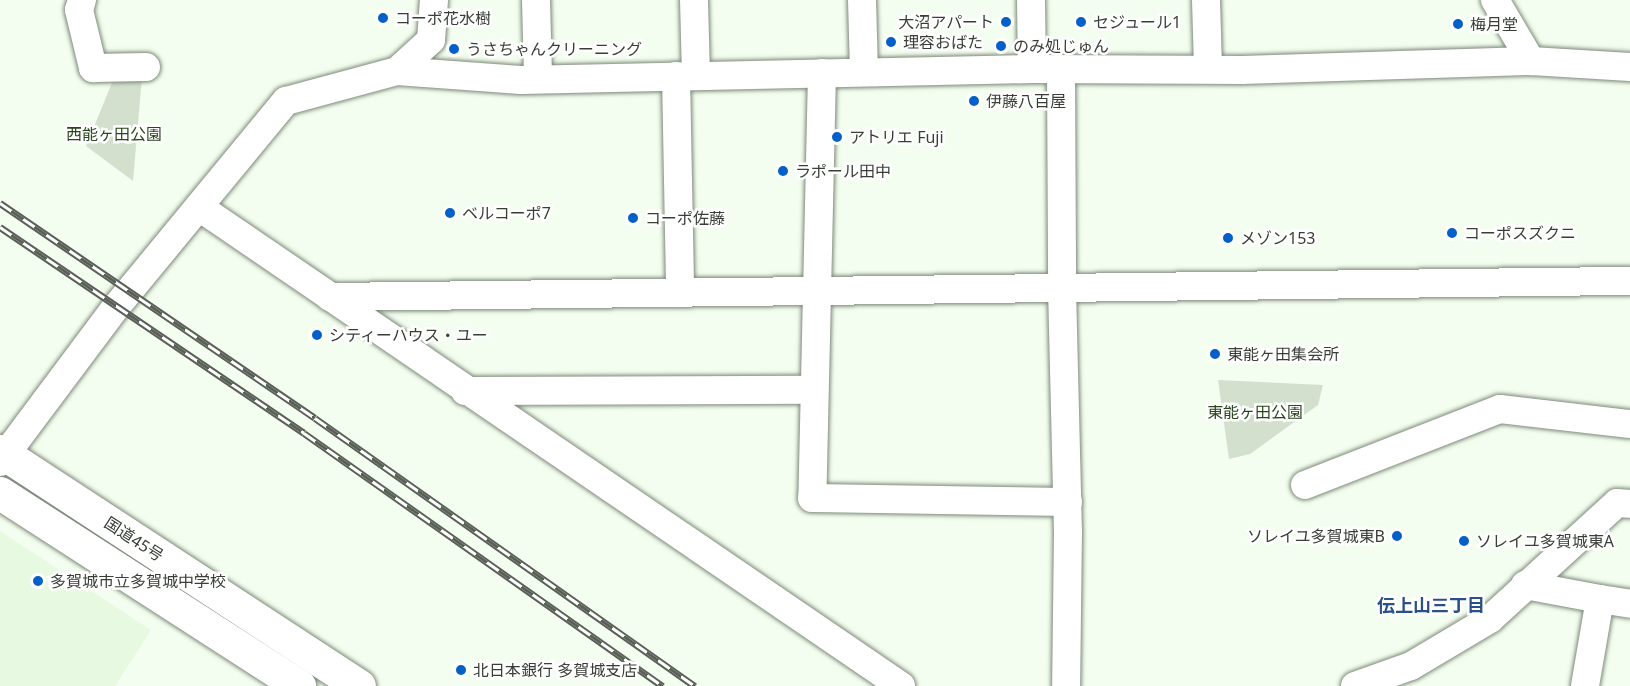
<!DOCTYPE html>
<html>
<head>
<meta charset="utf-8">
<style>
	body { margin:0 }
	#map { position:relative; width:1630px; height:686px; overflow:hidden; background:#f4fef0; font-family:"Noto Sans","Noto Sans JP",sans-serif }
	div>[style] { position:absolute }
	[style*='--x'] { left:calc(var(--x)*1px); top:calc(var(--y)*1px); width:calc(var(--w)*1px); rotate:calc(var(--a)*1deg) }
	.built>* { inset:0; background:#e7f9e0 }
	.green>* { inset:0; background:#d3e0ce }
	.roads { filter:drop-shadow(0 0 2px #7d8979) drop-shadow(0 0 2px #7d8979) }
	.minor>* { height:28px; margin:-14px; padding:0 14px; transform-origin:14px; border-radius:14px; background:#fff }
	.highway>* { height:33px; margin:-16.5px; padding:0 16.5px; transform-origin:16.5px; border-radius:16.5px; background:#fff }
	.rail>* { height:7px; margin-top:-3.5px; transform-origin:0; background:repeating-linear-gradient(90deg,#fff 0 14px,#5a6057 0 28px); box-sizing:border-box; border-block:2px solid #5a6057 }
	.dots>* { width:16px; height:16px; translate:-50% -50%; box-sizing:border-box; border:3px solid #fff; border-radius:50% }
	span { translate:-50% -50%; white-space:nowrap; text-align:center; line-height:1.15; -webkit-text-stroke:5px #fff; paint-order:stroke }
	.poi-label { font-size:16px; color:#393e37 }
	.left { translate:0 -50%; text-align:left }
	.right { translate:-100% -50%; text-align:right }
	.park-label { font-size:16px; color:#2a461d }
	.street-label { font-size:16px; color:#393e37 }
	.neighbourhood-label { font-size:18px; color:#2a5187; font-weight:700 }
</style>
</head>
<body>
<div id="map">
	<div class="built">
		<div style="clip-path:polygon(0 531px,151px 630px,115px 686px,0 686px)"></div>
	</div>
	<div class="green">
		<div style="clip-path:polygon(142px 77px,133px 181px,86px 146px,114px 78px)"></div>
		<div style="clip-path:polygon(1218px 380px,1323px 385px,1318px 405px,1250px 454px,1229px 459px)"></div>
	</div>
	<div class="roads">
		<div class="minor">
			<div style="--x:82;--y:0;--w:10;--a:107"></div>
			<div style="--x:79;--y:10;--w:60;--a:76.4"></div>
			<div style="--x:93;--y:68;--w:53;--a:-1.1"></div>
			<div style="--x:536;--y:0;--w:79;--a:88.5"></div>
			<div style="--x:694;--y:0;--w:76;--a:88.5"></div>
			<div style="--x:862;--y:0;--w:72;--a:88.4"></div>
			<div style="--x:1031;--y:0;--w:69;--a:89.2"></div>
			<div style="--x:1206;--y:0;--w:69;--a:88.3"></div>
			<div style="--x:1495;--y:0;--w:71;--a:59.5"></div>
			<div style="--x:1061;--y:69;--w:219;--a:89.7"></div>
			<div style="--x:1062;--y:288;--w:243;--a:88.6"></div>
			<div style="--x:1068;--y:531;--w:155;--a:90.7"></div>
			<div style="--x:397;--y:71;--w:124;--a:4.2"></div>
			<div style="--x:521;--y:80;--w:511;--a:-1.23"></div>
			<div style="--x:1032;--y:69;--w:210;--a:0.3"></div>
			<div style="--x:1242;--y:70;--w:289;--a:-1.8"></div>
			<div style="--x:1531;--y:61;--w:99;--a:3.5"></div>
			<div style="--x:822;--y:73;--w:425;--a:91.3"></div>
			<div style="--x:812;--y:498;--w:256;--a:0.9"></div>
			<div style="--x:676;--y:76;--w:217;--a:88.9"></div>
			<div style="--x:199;--y:207;--w:850;--a:34.31"></div>
			<div style="--x:330;--y:297;--w:1300;--a:-0.71"></div>
			<div style="--x:465;--y:391;--w:349;--a:-0.2"></div>
			<div style="--x:0;--y:462;--w:194;--a:-53.2"></div>
			<div style="--x:116;--y:307;--w:267;--a:-50.5"></div>
			<div style="--x:286;--y:101;--w:115;--a:-15.1"></div>
			<div style="--x:397;--y:71;--w:46;--a:-42.4"></div>
			<div style="--x:431;--y:40;--w:40;--a:-85.7"></div>
			<div style="--x:1305;--y:485;--w:209;--a:-21.3"></div>
			<div style="--x:1500;--y:409;--w:131;--a:6.6"></div>
			<div style="--x:1525;--y:585;--w:76;--a:10.6"></div>
			<div style="--x:1600;--y:599;--w:88;--a:99.8"></div>
			<div style="--x:1600;--y:599;--w:30;--a:9"></div>
			<div style="--x:1355;--y:686;--w:59;--a:-19.7"></div>
			<div style="--x:1411;--y:666;--w:92;--a:-30.7"></div>
			<div style="--x:1490;--y:619;--w:172;--a:-42.4"></div>
			<div style="--x:1617;--y:503;--w:13;--a:4"></div>
		</div>
		<div class="highway">
			<div style="--x:0;--y:451;--w:429;--a:33.2"></div>
			<div style="--x:0;--y:493;--w:356;--a:32.8"></div>
		</div>
	</div>
	<div class="rail">
		<div style="--x:0;--y:203;--w:381;--a:34.3"></div>
		<div style="--x:315;--y:418;--w:465;--a:35.2"></div>
		<div style="--x:0;--y:227;--w:367;--a:34.1"></div>
		<div style="--x:304;--y:433;--w:439;--a:35.2"></div>
	</div>
	<div class="dots">
		<div style="left:383px;top:18px;background:#0360c9"></div>
		<div style="left:1006px;top:22px;background:#0360c9"></div>
		<div style="left:1081px;top:22px;background:#0360c9"></div>
		<div style="left:1458px;top:24px;background:#0360c9"></div>
		<div style="left:891px;top:42px;background:#0360c9"></div>
		<div style="left:1001px;top:46px;background:#0360c9"></div>
		<div style="left:454px;top:49px;background:#0360c9"></div>
		<div style="left:974px;top:101px;background:#0360c9"></div>
		<div style="left:837px;top:137px;background:#0360c9"></div>
		<div style="left:783px;top:171px;background:#0360c9"></div>
		<div style="left:450px;top:213px;background:#0360c9"></div>
		<div style="left:633px;top:218px;background:#0360c9"></div>
		<div style="left:1452px;top:233px;background:#0360c9"></div>
		<div style="left:1228px;top:238px;background:#0360c9"></div>
		<div style="left:317px;top:335px;background:#0360c9"></div>
		<div style="left:1215px;top:354px;background:#0360c9"></div>
		<div style="left:1397px;top:536px;background:#0360c9"></div>
		<div style="left:1464px;top:541px;background:#0360c9"></div>
		<div style="left:38px;top:581px;background:#0360c9"></div>
		<div style="left:461px;top:670px;background:#0360c9"></div>
	</div>
	<div class="poi-label">
		<span class="left" style="left:395px;top:18px">コーポ花水樹</span>
		<span class="right" style="left:994px;top:22px">大沼アパート</span>
		<span class="left" style="left:1093px;top:22px">セジュール1</span>
		<span class="left" style="left:1470px;top:24px">梅月堂</span>
		<span class="left" style="left:903px;top:42px">理容おばた</span>
		<span class="left" style="left:1013px;top:46px">のみ処じゅん</span>
		<span class="left" style="left:466px;top:49px">うさちゃんクリーニング</span>
		<span class="left" style="left:986px;top:101px">伊藤八百屋</span>
		<span class="left" style="left:849px;top:137px">アトリエ Fuji</span>
		<span class="left" style="left:795px;top:171px">ラポール田中</span>
		<span class="left" style="left:462px;top:213px">ベルコーポ7</span>
		<span class="left" style="left:645px;top:218px">コーポ佐藤</span>
		<span class="left" style="left:1464px;top:233px">コーポスズクニ</span>
		<span class="left" style="left:1240px;top:238px">メゾン153</span>
		<span class="left" style="left:329px;top:335px">シティーハウス・ユー</span>
		<span class="left" style="left:1227px;top:354px">東能ヶ田集会所</span>
		<span class="right" style="left:1385px;top:536px">ソレイユ多賀城東B</span>
		<span class="left" style="left:1476px;top:541px">ソレイユ多賀城東A</span>
		<span class="left" style="left:50px;top:581px">多賀城市立多賀城中学校</span>
		<span class="left" style="left:473px;top:670px">北日本銀行 多賀城支店</span>
	</div>
	<div class="park-label">
		<span style="left:114px;top:134px">西能ヶ田公園</span>
		<span style="left:1255px;top:412px">東能ヶ田公園</span>
	</div>
	<div class="street-label">
		<span style="left:134px;top:539px;rotate:33deg">国道45号</span>
	</div>
	<div class="neighbourhood-label">
		<span style="left:1431px;top:605px">伝上山三丁目</span>
	</div>
</div>
</body>
</html>
